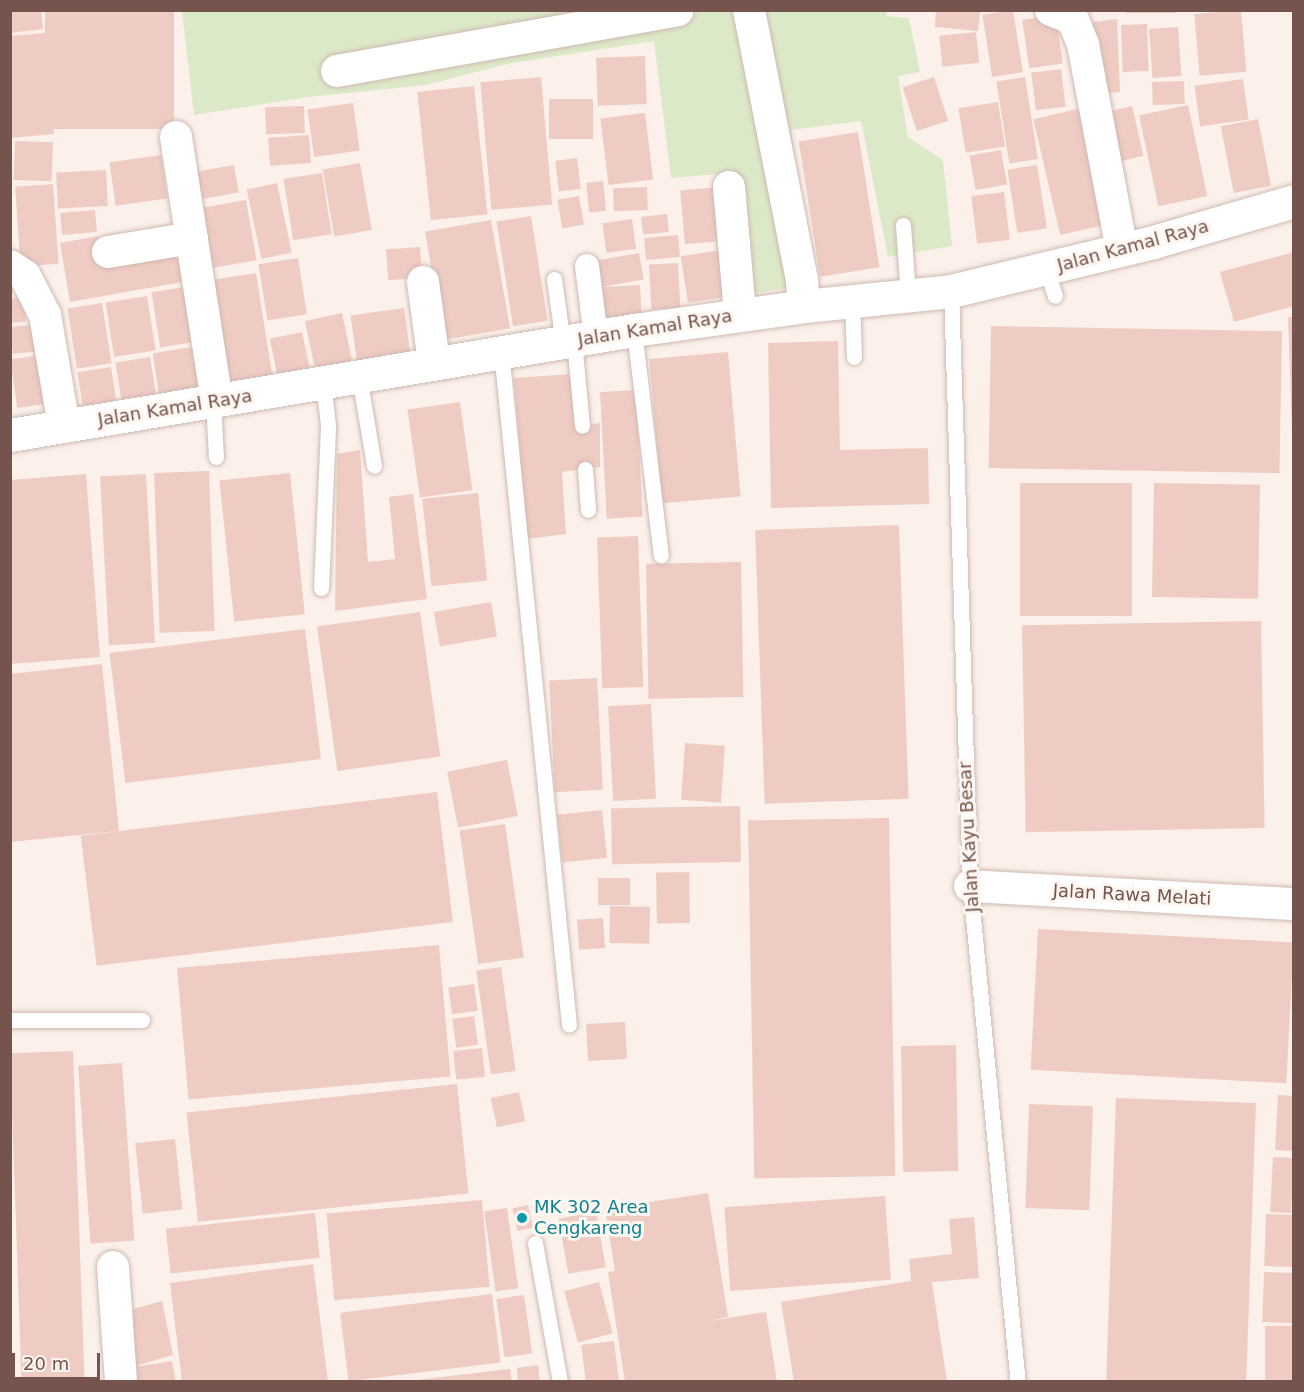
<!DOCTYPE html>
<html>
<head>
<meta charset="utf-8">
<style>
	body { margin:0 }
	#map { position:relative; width:1304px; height:1392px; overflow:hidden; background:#fbf1ea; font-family:"DejaVu Sans",sans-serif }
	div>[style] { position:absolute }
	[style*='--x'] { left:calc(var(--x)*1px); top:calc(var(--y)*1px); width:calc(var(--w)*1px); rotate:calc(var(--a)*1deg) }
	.green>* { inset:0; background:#dce9c8 }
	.building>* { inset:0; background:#efccc3; transform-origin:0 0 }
	.roads { filter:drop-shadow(0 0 2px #cfb9b2) drop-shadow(0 0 2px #cfb9b2) }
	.service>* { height:15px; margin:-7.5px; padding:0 7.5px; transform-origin:7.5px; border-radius:7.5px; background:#fff }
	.pedestrian>* { height:24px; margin:-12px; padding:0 12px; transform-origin:12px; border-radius:12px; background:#fff }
	.minor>* { height:32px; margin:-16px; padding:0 16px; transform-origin:16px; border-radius:16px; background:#fff }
	.secondary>* { height:33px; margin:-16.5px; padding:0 16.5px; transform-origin:16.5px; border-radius:16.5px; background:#fff }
	.dots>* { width:16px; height:16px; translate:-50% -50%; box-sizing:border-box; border:3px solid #fef6f0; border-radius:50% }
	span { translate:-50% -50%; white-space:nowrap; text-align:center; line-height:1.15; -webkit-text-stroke:6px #fef6f0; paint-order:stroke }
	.street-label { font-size:18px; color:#75544e }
	.culture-label { font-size:18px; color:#0d838f }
	.left { translate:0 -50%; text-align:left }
	.frame { position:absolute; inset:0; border:12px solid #75544e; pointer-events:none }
	.scale { position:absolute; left:12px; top:1353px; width:88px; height:27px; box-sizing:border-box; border:3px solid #75544e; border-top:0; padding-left:8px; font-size:18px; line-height:21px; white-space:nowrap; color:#75544e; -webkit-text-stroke:4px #fef6f0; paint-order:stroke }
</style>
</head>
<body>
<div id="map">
	<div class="green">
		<div style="clip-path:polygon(182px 11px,886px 11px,887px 16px,909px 18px,920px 72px,898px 76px,908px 137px,943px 160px,952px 246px,888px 257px,861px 121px,791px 130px,812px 284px,748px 294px,728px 173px,671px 178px,654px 41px,507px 64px,426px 85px,308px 97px,194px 115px)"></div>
	</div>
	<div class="building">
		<div style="clip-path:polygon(10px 10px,41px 10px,43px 29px,10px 33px)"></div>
		<div style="left:45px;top:10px;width:129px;height:119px"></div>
		<div style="clip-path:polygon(936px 10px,980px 10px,978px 31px,935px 27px)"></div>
		<div style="left:1013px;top:10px;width:63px;height:31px;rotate:81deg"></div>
		<div style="left:1125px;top:10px;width:51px;height:3px"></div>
		<div style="left:1241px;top:10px;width:62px;height:47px;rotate:85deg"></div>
		<div style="left:1056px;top:15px;width:49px;height:34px;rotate:82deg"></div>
		<div style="clip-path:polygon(1117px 19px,1120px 92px,1096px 94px,1087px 23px)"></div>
		<div style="left:1147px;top:24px;width:47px;height:26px;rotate:88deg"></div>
		<div style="left:1178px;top:27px;width:49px;height:29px;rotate:86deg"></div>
		<div style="left:976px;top:32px;width:31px;height:37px;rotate:84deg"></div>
		<div style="clip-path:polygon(45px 33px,54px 134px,10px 138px,10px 36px)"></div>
		<div style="left:645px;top:56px;width:48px;height:49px;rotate:88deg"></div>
		<div style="left:1061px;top:69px;width:38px;height:30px;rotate:83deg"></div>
		<div style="left:541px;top:77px;width:128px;height:61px;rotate:85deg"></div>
		<div style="left:934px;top:77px;width:46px;height:33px;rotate:72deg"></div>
		<div style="left:1025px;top:77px;width:83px;height:29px;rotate:81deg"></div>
		<div style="left:1243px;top:79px;width:41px;height:49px;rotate:82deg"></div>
		<div style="left:1184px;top:81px;width:23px;height:32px;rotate:88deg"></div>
		<div style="left:474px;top:86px;width:129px;height:57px;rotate:84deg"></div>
		<div style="left:549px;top:99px;width:44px;height:40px"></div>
		<div style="left:998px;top:102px;width:45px;height:40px;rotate:81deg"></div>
		<div style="left:353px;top:103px;width:48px;height:46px;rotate:82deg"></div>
		<div style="left:1188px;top:105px;width:93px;height:50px;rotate:78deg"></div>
		<div style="left:304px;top:106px;width:27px;height:39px;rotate:88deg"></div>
		<div style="left:1132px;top:106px;width:51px;height:32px;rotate:77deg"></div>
		<div style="left:1086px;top:107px;width:119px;height:54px;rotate:77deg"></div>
		<div style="left:645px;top:113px;width:67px;height:45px;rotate:83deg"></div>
		<div style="left:1258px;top:119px;width:68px;height:38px;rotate:79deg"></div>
		<div style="left:858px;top:132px;width:137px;height:60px;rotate:81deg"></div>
		<div style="left:309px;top:135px;width:28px;height:41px;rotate:86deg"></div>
		<div style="left:15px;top:141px;width:38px;height:39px;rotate:2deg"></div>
		<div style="left:1001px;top:150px;width:35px;height:32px;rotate:80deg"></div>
		<div style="left:161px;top:155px;width:44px;height:52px;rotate:82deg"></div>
		<div style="left:577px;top:158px;width:31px;height:22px;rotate:83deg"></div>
		<div style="left:360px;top:163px;width:68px;height:38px;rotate:80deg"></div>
		<div style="left:234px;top:165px;width:28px;height:49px;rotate:80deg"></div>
		<div style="left:1037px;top:165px;width:64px;height:30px;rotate:81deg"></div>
		<div style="left:106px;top:170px;width:36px;height:50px;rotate:87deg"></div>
		<div style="left:322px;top:173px;width:62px;height:39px;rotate:81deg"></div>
		<div style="left:603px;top:181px;width:30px;height:17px;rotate:84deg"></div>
		<div style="left:277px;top:183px;width:71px;height:31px;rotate:78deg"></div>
		<div style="left:53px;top:184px;width:80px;height:38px;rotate:86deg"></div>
		<div style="left:647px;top:187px;width:23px;height:34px;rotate:88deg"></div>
		<div style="left:719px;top:187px;width:54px;height:39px;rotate:85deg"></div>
		<div style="left:1004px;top:192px;width:48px;height:33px;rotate:83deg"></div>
		<div style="left:579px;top:196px;width:29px;height:22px;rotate:80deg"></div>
		<div style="left:246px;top:200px;width:61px;height:54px;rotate:80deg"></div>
		<div style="left:95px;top:210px;width:22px;height:35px;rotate:85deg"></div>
		<div style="left:667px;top:214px;width:18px;height:26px;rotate:84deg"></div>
		<div style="left:531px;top:216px;width:106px;height:35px;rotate:81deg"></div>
		<div style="left:632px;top:219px;width:30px;height:30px;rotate:82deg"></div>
		<div style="left:491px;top:220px;width:110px;height:67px;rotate:80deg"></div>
		<div style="left:678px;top:235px;width:22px;height:34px;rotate:85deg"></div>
		<div style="clip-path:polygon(98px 236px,101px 257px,176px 244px,182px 282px,70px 302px,60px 243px)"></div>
		<div style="left:420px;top:247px;width:31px;height:34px;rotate:86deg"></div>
		<div style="left:727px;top:249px;width:47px;height:47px;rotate:81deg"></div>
		<div style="clip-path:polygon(1294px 252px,1294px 306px,1234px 322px,1220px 272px)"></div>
		<div style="left:639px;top:253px;width:27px;height:43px;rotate:80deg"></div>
		<div style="left:298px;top:258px;width:57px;height:40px;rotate:81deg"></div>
		<div style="left:678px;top:263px;width:45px;height:29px;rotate:87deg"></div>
		<div style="left:256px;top:273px;width:114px;height:54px;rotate:81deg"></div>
		<div style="left:640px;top:285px;width:34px;height:38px;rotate:87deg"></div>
		<div style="left:191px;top:286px;width:56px;height:40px;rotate:81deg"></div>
		<div style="left:147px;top:296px;width:55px;height:42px;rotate:81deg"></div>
		<div style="left:25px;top:298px;width:24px;height:15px;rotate:88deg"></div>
		<div style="left:102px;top:303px;width:61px;height:35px;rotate:81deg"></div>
		<div style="left:404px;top:308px;width:50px;height:54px;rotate:82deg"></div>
		<div style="left:342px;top:313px;width:50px;height:38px;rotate:78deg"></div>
		<div style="clip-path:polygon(1288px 317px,1294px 317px,1294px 429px,1292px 429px)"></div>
		<div style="left:39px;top:324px;width:27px;height:29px;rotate:84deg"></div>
		<div style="left:991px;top:326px;width:291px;height:142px;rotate:1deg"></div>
		<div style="left:302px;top:332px;width:45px;height:33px;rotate:78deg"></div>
		<div style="clip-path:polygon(838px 341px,840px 450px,928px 448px,929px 504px,771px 508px,768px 343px)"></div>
		<div style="left:198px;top:346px;width:50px;height:46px;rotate:81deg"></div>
		<div style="left:728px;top:352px;width:145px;height:79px;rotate:85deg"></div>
		<div style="left:49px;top:354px;width:49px;height:39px;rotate:82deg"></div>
		<div style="left:150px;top:357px;width:46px;height:35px;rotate:81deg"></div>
		<div style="left:111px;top:367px;width:39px;height:34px;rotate:81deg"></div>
		<div style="clip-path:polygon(571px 374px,576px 427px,600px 423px,600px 467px,562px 472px,566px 534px,527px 539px,514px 378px)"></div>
		<div style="left:636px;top:390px;width:127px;height:36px;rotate:87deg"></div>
		<div style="left:460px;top:402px;width:89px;height:53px;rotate:82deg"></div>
		<div style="clip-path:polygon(360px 450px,368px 562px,395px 559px,389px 497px,413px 494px,427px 599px,335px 611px,337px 454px)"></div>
		<div style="left:209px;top:471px;width:160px;height:55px;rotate:88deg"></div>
		<div style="left:290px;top:473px;width:142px;height:71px;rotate:84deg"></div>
		<div style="clip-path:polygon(86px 474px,100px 657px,10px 664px,10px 480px)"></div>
		<div style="left:146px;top:474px;width:169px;height:46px;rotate:87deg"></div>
		<div style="left:1132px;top:483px;width:133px;height:112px;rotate:90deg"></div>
		<div style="left:1154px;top:483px;width:106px;height:114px;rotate:1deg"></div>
		<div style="left:478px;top:493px;width:88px;height:56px;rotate:84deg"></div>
		<div style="left:899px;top:525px;width:274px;height:144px;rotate:88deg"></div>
		<div style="left:638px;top:536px;width:151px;height:41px;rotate:88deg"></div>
		<div style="left:741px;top:562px;width:135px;height:95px;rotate:89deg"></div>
		<div style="left:491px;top:602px;width:35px;height:58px;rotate:80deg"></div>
		<div style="left:420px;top:612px;width:146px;height:104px;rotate:82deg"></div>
		<div style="left:1261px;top:621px;width:207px;height:239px;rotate:89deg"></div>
		<div style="left:305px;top:629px;width:131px;height:197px;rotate:83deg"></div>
		<div style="clip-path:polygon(102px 664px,119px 831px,10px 842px,10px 674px)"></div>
		<div style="left:597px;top:678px;width:112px;height:48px;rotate:87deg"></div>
		<div style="left:651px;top:704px;width:95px;height:43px;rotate:87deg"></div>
		<div style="left:685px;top:743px;width:40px;height:57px;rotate:4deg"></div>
		<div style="left:507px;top:760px;width:57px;height:61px;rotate:79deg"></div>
		<div style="left:437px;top:792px;width:131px;height:359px;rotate:83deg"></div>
		<div style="left:740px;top:806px;width:56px;height:129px;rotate:89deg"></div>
		<div style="left:602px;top:810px;width:48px;height:45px;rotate:84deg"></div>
		<div style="left:889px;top:818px;width:358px;height:141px;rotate:89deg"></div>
		<div style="left:505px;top:824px;width:135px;height:46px;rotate:82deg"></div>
		<div style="left:689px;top:872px;width:51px;height:33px;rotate:89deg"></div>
		<div style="left:598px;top:878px;width:32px;height:27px"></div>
		<div style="left:610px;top:906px;width:40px;height:37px;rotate:1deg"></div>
		<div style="left:603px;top:918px;width:30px;height:26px;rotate:86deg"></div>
		<div style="left:1038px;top:929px;width:256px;height:141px;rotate:3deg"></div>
		<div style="left:439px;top:945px;width:132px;height:263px;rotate:85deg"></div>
		<div style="left:501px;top:967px;width:105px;height:25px;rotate:82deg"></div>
		<div style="left:474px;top:984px;width:27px;height:26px;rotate:82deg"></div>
		<div style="left:474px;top:1016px;width:29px;height:22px;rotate:82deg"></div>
		<div style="left:625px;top:1022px;width:37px;height:39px;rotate:87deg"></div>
		<div style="left:956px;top:1045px;width:126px;height:55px;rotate:89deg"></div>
		<div style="left:482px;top:1048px;width:29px;height:29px;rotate:84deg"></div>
		<div style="left:73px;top:1051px;width:331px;height:63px;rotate:88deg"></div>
		<div style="left:122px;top:1063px;width:178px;height:44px;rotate:86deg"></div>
		<div style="left:457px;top:1084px;width:110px;height:272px;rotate:84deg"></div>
		<div style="left:519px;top:1092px;width:30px;height:29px;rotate:78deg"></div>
		<div style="clip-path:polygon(1278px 1095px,1294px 1096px,1294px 1151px,1275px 1150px)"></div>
		<div style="left:1116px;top:1098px;width:140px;height:284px;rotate:2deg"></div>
		<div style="left:1029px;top:1104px;width:64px;height:104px;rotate:2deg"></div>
		<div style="left:175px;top:1139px;width:71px;height:40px;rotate:84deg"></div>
		<div style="left:1273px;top:1157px;width:21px;height:55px;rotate:3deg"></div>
		<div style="clip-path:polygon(708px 1193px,728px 1317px,709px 1321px,766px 1312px,777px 1382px,625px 1382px,608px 1272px,615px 1271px,605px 1209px)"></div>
		<div style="left:885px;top:1196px;width:84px;height:161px;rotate:86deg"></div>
		<div style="left:482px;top:1200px;width:87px;height:156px;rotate:85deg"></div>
		<div style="left:528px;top:1205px;width:23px;height:16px;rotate:77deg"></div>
		<div style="left:507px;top:1208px;width:81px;height:23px;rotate:82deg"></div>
		<div style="left:596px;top:1212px;width:56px;height:38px;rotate:80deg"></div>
		<div style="left:315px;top:1213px;width:45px;height:150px;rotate:84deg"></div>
		<div style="left:1266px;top:1214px;width:28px;height:52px;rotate:2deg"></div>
		<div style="clip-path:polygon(974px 1217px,979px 1278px,932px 1282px,947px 1382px,794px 1382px,781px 1302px,911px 1281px,909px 1259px,952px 1254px,949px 1219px)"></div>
		<div style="clip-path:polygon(313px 1264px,328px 1382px,182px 1382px,170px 1283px)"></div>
		<div style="left:1264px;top:1272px;width:30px;height:50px;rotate:2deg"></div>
		<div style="left:599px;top:1282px;width:53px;height:36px;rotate:75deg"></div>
		<div style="left:492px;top:1294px;width:69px;height:153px;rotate:83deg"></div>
		<div style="left:524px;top:1295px;width:59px;height:28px;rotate:82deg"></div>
		<div style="clip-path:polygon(162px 1301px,173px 1355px,135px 1366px,133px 1309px)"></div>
		<div style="left:1265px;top:1326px;width:29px;height:56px"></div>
		<div style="left:614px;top:1341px;width:41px;height:33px;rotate:83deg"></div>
		<div style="clip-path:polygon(172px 1361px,176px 1382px,137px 1382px,134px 1367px)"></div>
		<div style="clip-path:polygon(538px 1365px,540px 1382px,518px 1382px,517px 1368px)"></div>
		<div style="clip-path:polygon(510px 1369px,512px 1382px,416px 1382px,416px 1380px)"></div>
	</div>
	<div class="roads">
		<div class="service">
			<div style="--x:903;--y:225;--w:71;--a:86"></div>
			<div style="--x:1047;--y:270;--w:27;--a:73"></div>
			<div style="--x:554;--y:279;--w:65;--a:82"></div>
			<div style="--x:951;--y:291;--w:595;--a:88.17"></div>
			<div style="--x:970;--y:886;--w:498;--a:84.5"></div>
			<div style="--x:852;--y:301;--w:56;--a:88"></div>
			<div style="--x:634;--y:330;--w:227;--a:83.2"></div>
			<div style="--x:574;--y:341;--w:85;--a:84.6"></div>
			<div style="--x:501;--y:351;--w:677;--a:84.24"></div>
			<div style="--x:359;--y:376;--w:91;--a:80.5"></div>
			<div style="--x:213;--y:402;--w:55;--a:86.9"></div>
			<div style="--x:585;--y:469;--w:41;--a:85.8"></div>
			<div style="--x:321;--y:588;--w:163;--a:-87.5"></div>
			<div style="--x:328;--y:425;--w:43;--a:-96.6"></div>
			<div style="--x:10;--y:1020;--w:132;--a:0"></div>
			<div style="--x:535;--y:1243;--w:141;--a:79.8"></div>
		</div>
		<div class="pedestrian">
			<div style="--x:587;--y:266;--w:72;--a:82.8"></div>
		</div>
		<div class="minor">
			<div style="--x:749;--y:10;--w:276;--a:78.9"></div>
			<div style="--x:802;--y:281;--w:25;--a:85"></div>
			<div style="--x:1051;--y:10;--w:17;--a:21"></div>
			<div style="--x:1067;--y:16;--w:9;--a:41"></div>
			<div style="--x:1074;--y:22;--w:24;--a:68"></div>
			<div style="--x:1083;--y:44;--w:210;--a:79.3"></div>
			<div style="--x:337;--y:71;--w:346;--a:-10.1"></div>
			<div style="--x:176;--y:137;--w:267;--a:81.2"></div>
			<div style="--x:729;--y:187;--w:127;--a:85"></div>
			<div style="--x:108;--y:252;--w:85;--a:-9.5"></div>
			<div style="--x:10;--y:266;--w:18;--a:34"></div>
			<div style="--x:25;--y:276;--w:44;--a:62.9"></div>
			<div style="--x:45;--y:315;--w:113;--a:80.3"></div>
			<div style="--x:423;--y:282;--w:81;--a:82.2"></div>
			<div style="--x:970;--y:886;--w:324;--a:3.2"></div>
			<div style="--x:113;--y:1267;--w:115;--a:86"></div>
		</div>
		<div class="secondary">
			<div style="--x:10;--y:435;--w:633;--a:-9.55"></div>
			<div style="--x:634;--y:330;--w:172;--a:-8"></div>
			<div style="--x:804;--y:306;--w:148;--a:-5.8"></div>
			<div style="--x:951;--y:291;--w:208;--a:-13.6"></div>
			<div style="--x:1153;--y:242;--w:147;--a:-16.2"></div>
		</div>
	</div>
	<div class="dots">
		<div style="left:522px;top:1218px;background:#0f9aa8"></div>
	</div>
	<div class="street-label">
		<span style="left:1133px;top:246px;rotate:-15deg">Jalan Kamal Raya</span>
		<span style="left:655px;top:328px;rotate:-9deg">Jalan Kamal Raya</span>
		<span style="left:175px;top:408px;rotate:-9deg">Jalan Kamal Raya</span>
		<span style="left:969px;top:837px;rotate:-93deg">Jalan Kayu Besar</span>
		<span style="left:1132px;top:895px;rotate:3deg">Jalan Rawa Melati</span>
	</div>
	<div class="culture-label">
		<span class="left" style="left:534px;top:1218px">MK 302 Area<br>Cengkareng</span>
	</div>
	<div class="frame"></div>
	<div class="scale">20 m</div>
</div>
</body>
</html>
